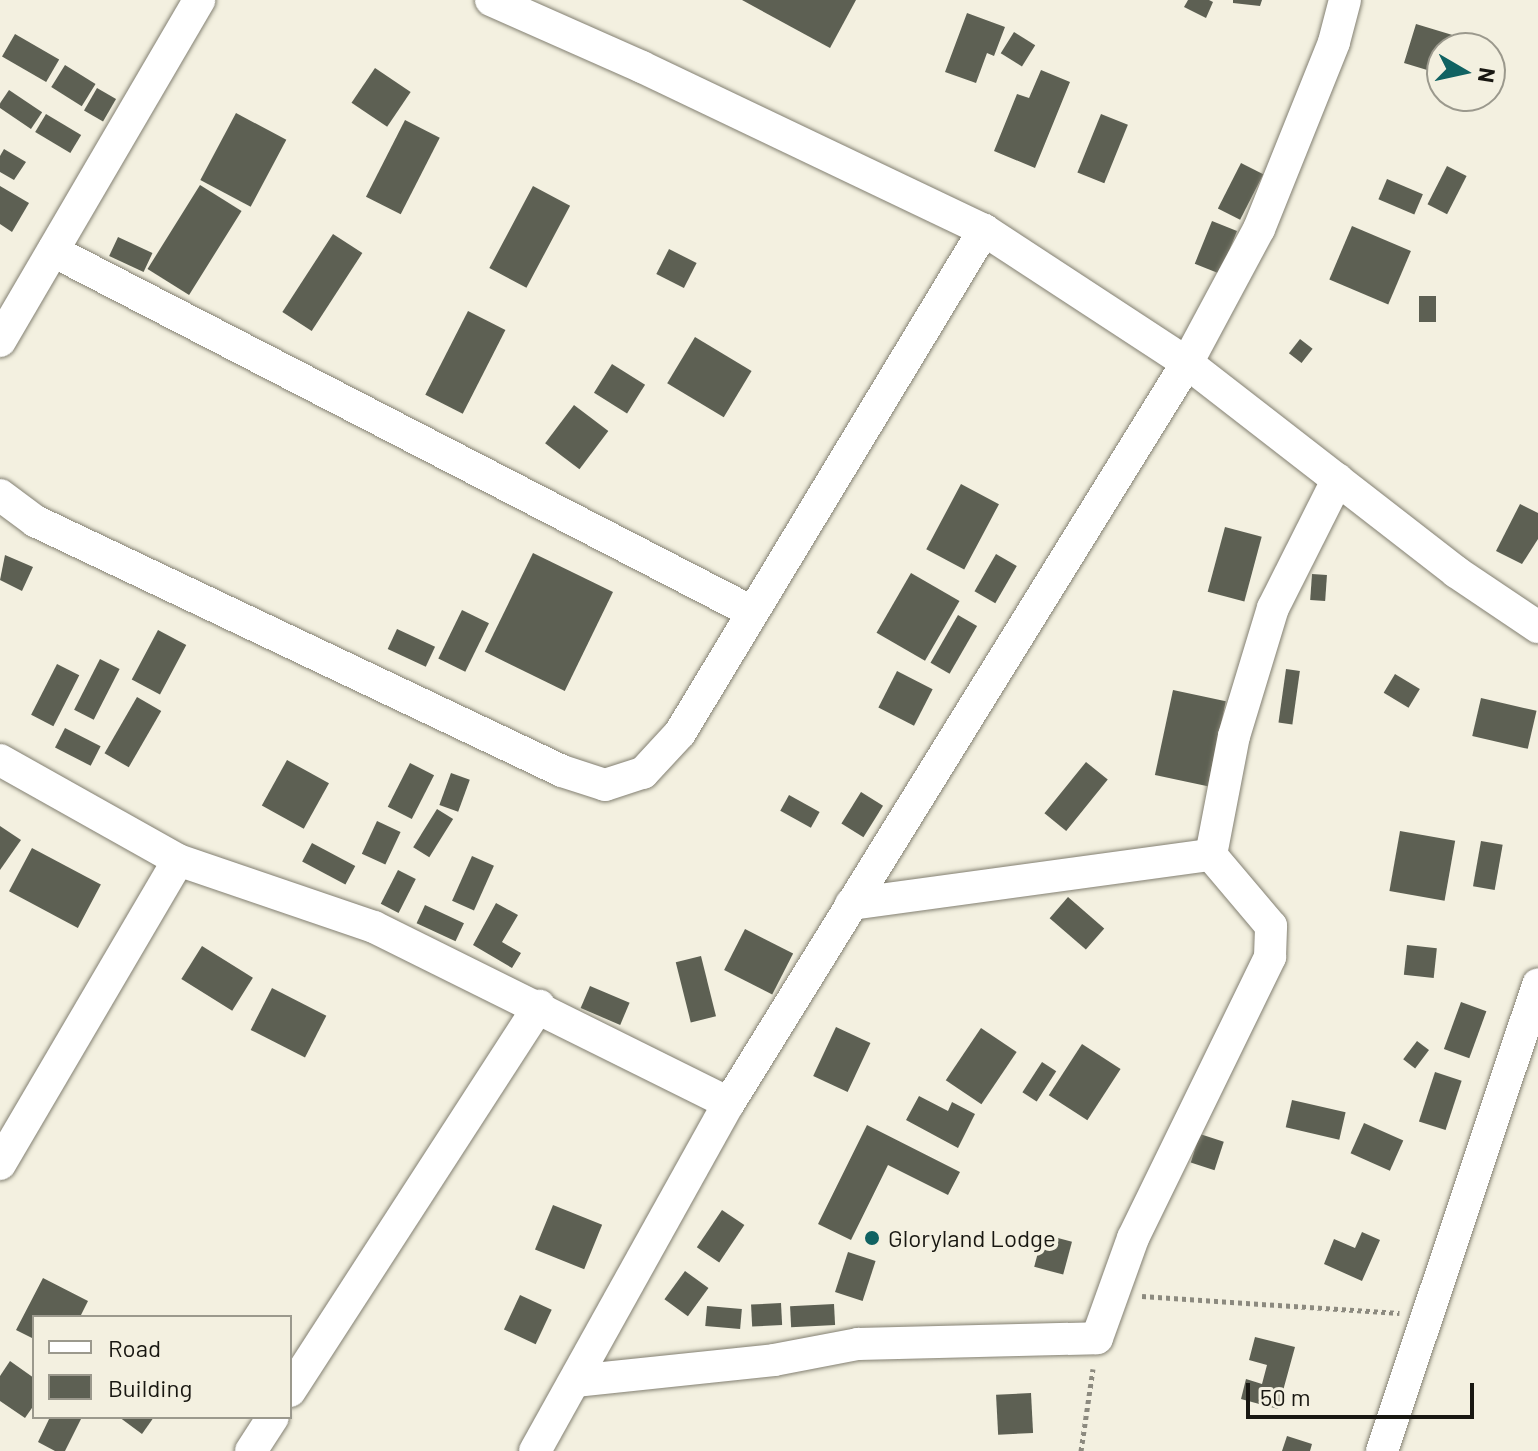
<!DOCTYPE html>
<html>
<head>
<meta charset="utf-8">
<style>
	body { margin:0 }
	#map { position:relative; width:1538px; height:1451px; overflow:hidden; background:#f3f0e0; font-family:Barlow,sans-serif }
	div>[style] { position:absolute }
	[style*='--x'] { left:calc(var(--x)*1px); top:calc(var(--y)*1px); width:calc(var(--w)*1px); rotate:calc(var(--a)*1deg) }
	.building>* { inset:0; background:#5d6053; transform-origin:0 0 }
	.path>* { height:5px; margin-top:-2.5px; transform-origin:0; background:repeating-linear-gradient(90deg,#8c8a7f 0 4px,transparent 0 8px) }
	.roads { filter:drop-shadow(0 0 2px #838072) drop-shadow(0 0 2px #838072) }
	.minor>* { height:32px; margin:-16px; padding:0 16px; transform-origin:16px; border-radius:16px; background:#fff }
	.dots>* { width:22px; height:22px; translate:-50% -50%; box-sizing:border-box; border:4px solid #f3f0e0; border-radius:50% }
	span { translate:-50% -50%; white-space:nowrap; text-align:center; line-height:1.15; -webkit-text-stroke:8px #f3f0e0; paint-order:stroke }
	.poi-label { font-size:24px; color:#181711 }
	.left { translate:0 -50%; text-align:left }
	.legend { position:absolute; left:32px; top:1315px; width:260px; height:104px; box-sizing:border-box; background:#f3f0e0; border:2px solid #9b998d; margin:0; padding:10px 14px; list-style:none; font-size:24px; color:#181711 }
	.legend li { display:flex; align-items:center; gap:16px; height:40px }
	.legend b { width:40px; border:2px solid #9b998d }
	.north { position:absolute; left:1426px; top:32px; width:80px; height:80px; box-sizing:border-box; background:#f3f0e0; border:2px solid #9b998d; border-radius:50%; rotate:99deg; font-size:22px; font-weight:700; line-height:32px; text-align:center; color:#181711 }
	.north::after { content:''; display:block; margin:auto; width:28px; height:36px; background:#106262; clip-path:polygon(50% 0,100% 100%,50% 72%,0 100%) }
	.scale { position:absolute; left:1246px; top:1383px; width:228px; height:36px; box-sizing:border-box; border:4px solid #181711; border-top:0; padding-left:10px; font-size:24px; line-height:28px; white-space:nowrap; color:#181711; -webkit-text-stroke:6px #f3f0e0; paint-order:stroke }
</style>
</head>
<body>
<div id="map">
	<div class="building">
		<div style="clip-path:polygon(742px 0,856px 0,830px 48px)"></div>
		<div style="clip-path:polygon(1188px 0,1209px 0,1213px 2px,1206px 18px,1184px 7px)"></div>
		<div style="clip-path:polygon(1233px 0,1262px 0,1260px 6px,1233px 3px)"></div>
		<div style="clip-path:polygon(967px 13px,1005px 27px,994px 56px,987px 53px,976px 83px,945px 72px)"></div>
		<div style="clip-path:polygon(1416px 24px,1469px 40px,1466px 48px,1442px 48px,1442px 86px,1434px 83px,1437px 73px,1404px 63px)"></div>
		<div style="left:1014px;top:32px;width:25px;height:25px;rotate:32deg"></div>
		<div style="left:15px;top:34px;width:51px;height:26px;rotate:30deg"></div>
		<div style="left:65px;top:65px;width:36px;height:26px;rotate:32deg"></div>
		<div style="left:375px;top:68px;width:43px;height:42px;rotate:34deg"></div>
		<div style="clip-path:polygon(1041px 70px,1070px 82px,1035px 168px,994px 151px,1017px 94px,1029px 98px)"></div>
		<div style="left:97px;top:88px;width:22px;height:26px;rotate:30deg"></div>
		<div style="left:9px;top:90px;width:40px;height:20px;rotate:34deg"></div>
		<div style="left:236px;top:113px;width:57px;height:76px;rotate:28deg"></div>
		<div style="left:46px;top:114px;width:41px;height:21px;rotate:31deg"></div>
		<div style="left:1101px;top:114px;width:29px;height:63px;rotate:22deg"></div>
		<div style="left:405px;top:120px;width:39px;height:86px;rotate:27deg"></div>
		<div style="clip-path:polygon(4px 149px,26px 162px,14px 180px,0 172px,0 156px)"></div>
		<div style="left:1241px;top:163px;width:25px;height:51px;rotate:27deg"></div>
		<div style="left:1447px;top:166px;width:22px;height:43px;rotate:27deg"></div>
		<div style="left:1387px;top:179px;width:39px;height:22px;rotate:23deg"></div>
		<div style="left:200px;top:185px;width:49px;height:99px;rotate:32deg"></div>
		<div style="clip-path:polygon(0 186px,29px 203px,12px 232px,0 224px)"></div>
		<div style="left:533px;top:186px;width:42px;height:93px;rotate:28deg"></div>
		<div style="left:1212px;top:221px;width:27px;height:46px;rotate:22deg"></div>
		<div style="left:1352px;top:226px;width:64px;height:58px;rotate:23deg"></div>
		<div style="left:333px;top:234px;width:35px;height:93px;rotate:33deg"></div>
		<div style="left:118px;top:237px;width:38px;height:21px;rotate:25deg"></div>
		<div style="left:669px;top:249px;width:31px;height:28px;rotate:27deg"></div>
		<div style="left:1419px;top:296px;width:17px;height:26px"></div>
		<div style="left:468px;top:311px;width:42px;height:94px;rotate:27deg"></div>
		<div style="left:695px;top:337px;width:66px;height:54px;rotate:31deg"></div>
		<div style="left:1300px;top:339px;width:16px;height:18px;rotate:38deg"></div>
		<div style="left:612px;top:364px;width:39px;height:34px;rotate:32deg"></div>
		<div style="left:574px;top:405px;width:43px;height:48px;rotate:37deg"></div>
		<div style="left:961px;top:484px;width:43px;height:74px;rotate:28deg"></div>
		<div style="clip-path:polygon(1520px 504px,1538px 513px,1538px 539px,1522px 564px,1496px 551px)"></div>
		<div style="left:1225px;top:527px;width:38px;height:67px;rotate:15deg"></div>
		<div style="left:533px;top:553px;width:89px;height:110px;rotate:26deg"></div>
		<div style="left:996px;top:554px;width:24px;height:43px;rotate:30deg"></div>
		<div style="clip-path:polygon(5px 555px,33px 567px,22px 591px,0 580px)"></div>
		<div style="left:911px;top:573px;width:56px;height:69px;rotate:30deg"></div>
		<div style="left:1312px;top:574px;width:15px;height:26px;rotate:4deg"></div>
		<div style="left:462px;top:610px;width:30px;height:54px;rotate:26deg"></div>
		<div style="left:958px;top:615px;width:22px;height:55px;rotate:30deg"></div>
		<div style="left:397px;top:629px;width:42px;height:22px;rotate:25deg"></div>
		<div style="left:158px;top:630px;width:32px;height:56px;rotate:28deg"></div>
		<div style="left:100px;top:659px;width:22px;height:57px;rotate:27deg"></div>
		<div style="left:57px;top:664px;width:25px;height:57px;rotate:27deg"></div>
		<div style="left:1286px;top:669px;width:14px;height:54px;rotate:8deg"></div>
		<div style="left:897px;top:671px;width:40px;height:41px;rotate:27deg"></div>
		<div style="left:1395px;top:674px;width:29px;height:22px;rotate:31deg"></div>
		<div style="left:1173px;top:690px;width:54px;height:87px;rotate:12deg"></div>
		<div style="left:137px;top:697px;width:28px;height:65px;rotate:30deg"></div>
		<div style="left:1481px;top:698px;width:57px;height:39px;rotate:13deg"></div>
		<div style="left:65px;top:728px;width:40px;height:22px;rotate:27deg"></div>
		<div style="left:287px;top:760px;width:48px;height:52px;rotate:29deg"></div>
		<div style="left:1086px;top:762px;width:28px;height:66px;rotate:39deg"></div>
		<div style="left:410px;top:763px;width:27px;height:49px;rotate:27deg"></div>
		<div style="left:451px;top:773px;width:20px;height:34px;rotate:20deg"></div>
		<div style="left:861px;top:792px;width:26px;height:37px;rotate:32deg"></div>
		<div style="left:789px;top:795px;width:35px;height:18px;rotate:29deg"></div>
		<div style="left:437px;top:809px;width:19px;height:45px;rotate:32deg"></div>
		<div style="left:377px;top:821px;width:26px;height:36px;rotate:25deg"></div>
		<div style="clip-path:polygon(0 826px,21px 840px,0 870px)"></div>
		<div style="left:1400px;top:831px;width:56px;height:61px;rotate:10deg"></div>
		<div style="left:1481px;top:841px;width:22px;height:46px;rotate:10deg"></div>
		<div style="left:312px;top:843px;width:49px;height:21px;rotate:28deg"></div>
		<div style="left:32px;top:848px;width:78px;height:49px;rotate:28deg"></div>
		<div style="left:472px;top:856px;width:24px;height:49px;rotate:24deg"></div>
		<div style="left:398px;top:870px;width:20px;height:38px;rotate:27deg"></div>
		<div style="left:1068px;top:897px;width:48px;height:28px;rotate:41deg"></div>
		<div style="clip-path:polygon(496px 903px,518px 915px,502px 942px,521px 953px,512px 968px,473px 945px)"></div>
		<div style="left:425px;top:905px;width:43px;height:20px;rotate:25deg"></div>
		<div style="left:745px;top:929px;width:54px;height:46px;rotate:27deg"></div>
		<div style="left:1407px;top:945px;width:30px;height:30px;rotate:6deg"></div>
		<div style="left:202px;top:946px;width:60px;height:39px;rotate:32deg"></div>
		<div style="left:701px;top:956px;width:62px;height:26px;rotate:76deg"></div>
		<div style="left:590px;top:986px;width:43px;height:24px;rotate:23deg"></div>
		<div style="left:272px;top:988px;width:61px;height:47px;rotate:27deg"></div>
		<div style="left:1461px;top:1002px;width:27px;height:50px;rotate:20deg"></div>
		<div style="left:836px;top:1027px;width:38px;height:54px;rotate:25deg"></div>
		<div style="left:981px;top:1028px;width:43px;height:63px;rotate:34deg"></div>
		<div style="left:1417px;top:1041px;width:15px;height:23px;rotate:37deg"></div>
		<div style="left:1082px;top:1044px;width:46px;height:61px;rotate:33deg"></div>
		<div style="left:1042px;top:1062px;width:17px;height:36px;rotate:33deg"></div>
		<div style="left:1435px;top:1072px;width:28px;height:52px;rotate:18deg"></div>
		<div style="clip-path:polygon(919px 1096px,948px 1111px,952px 1102px,975px 1114px,958px 1148px,906px 1120px)"></div>
		<div style="left:1292px;top:1100px;width:55px;height:28px;rotate:13deg"></div>
		<div style="left:1364px;top:1123px;width:43px;height:33px;rotate:24deg"></div>
		<div style="clip-path:polygon(867px 1125px,960px 1172px,948px 1195px,888px 1165px,851px 1240px,818px 1224px)"></div>
		<div style="left:1200px;top:1134px;width:25px;height:30px;rotate:18deg"></div>
		<div style="left:553px;top:1205px;width:53px;height:48px;rotate:22deg"></div>
		<div style="left:722px;top:1210px;width:27px;height:45px;rotate:34deg"></div>
		<div style="clip-path:polygon(1362px 1232px,1380px 1240px,1362px 1281px,1324px 1264px,1334px 1239px,1355px 1248px)"></div>
		<div style="left:1043px;top:1234px;width:30px;height:34px;rotate:15deg"></div>
		<div style="left:848px;top:1252px;width:29px;height:42px;rotate:18deg"></div>
		<div style="left:685px;top:1271px;width:29px;height:35px;rotate:36deg"></div>
		<div style="clip-path:polygon(43px 1278px,88px 1301px,80px 1317px,34px 1317px,34px 1339px,16px 1330px)"></div>
		<div style="left:520px;top:1295px;width:35px;height:38px;rotate:25deg"></div>
		<div style="left:781px;top:1303px;width:22px;height:30px;rotate:87deg"></div>
		<div style="left:834px;top:1304px;width:21px;height:44px;rotate:87deg"></div>
		<div style="left:707px;top:1306px;width:35px;height:20px;rotate:5deg"></div>
		<div style="clip-path:polygon(1255px 1337px,1295px 1347px,1278px 1409px,1241px 1399px,1246px 1379px,1262px 1384px,1267px 1365px,1249px 1360px)"></div>
		<div style="clip-path:polygon(10px 1361px,34px 1378px,34px 1405px,25px 1418px,0 1401px,0 1376px)"></div>
		<div style="left:1031px;top:1393px;width:40px;height:35px;rotate:87deg"></div>
		<div style="clip-path:polygon(50px 1417px,82px 1417px,65px 1451px,55px 1451px,38px 1442px)"></div>
		<div style="clip-path:polygon(119px 1417px,154px 1417px,142px 1434px)"></div>
		<div style="clip-path:polygon(1287px 1436px,1312px 1444px,1310px 1451px,1282px 1451px)"></div>
	</div>
	<div class="path">
		<div style="--x:1142;--y:1296;--w:258;--a:3.8"></div>
		<div style="--x:1081;--y:1451;--w:83;--a:-81.7"></div>
	</div>
	<div class="roads">
		<div class="minor">
			<div style="--x:491;--y:0;--w:165;--a:23.9"></div>
			<div style="--x:642;--y:67;--w:379;--a:25.5"></div>
			<div style="--x:984;--y:230;--w:243;--a:33.2"></div>
			<div style="--x:1187;--y:363;--w:341;--a:37.8"></div>
			<div style="--x:1456;--y:572;--w:99;--a:33.9"></div>
			<div style="--x:53;--y:251;--w:787;--a:27.31"></div>
			<div style="--x:0;--y:341;--w:395;--a:-59.7"></div>
			<div style="--x:0;--y:495;--w:44;--a:36.6"></div>
			<div style="--x:35;--y:521;--w:583;--a:25.38"></div>
			<div style="--x:562;--y:771;--w:45;--a:18"></div>
			<div style="--x:605;--y:785;--w:40;--a:-18"></div>
			<div style="--x:643;--y:773;--w:54;--a:-47.2"></div>
			<div style="--x:680;--y:733;--w:588;--a:-58.85"></div>
			<div style="--x:0;--y:760;--w:204;--a:29.3"></div>
			<div style="--x:178;--y:860;--w:207;--a:18.9"></div>
			<div style="--x:374;--y:927;--w:396;--a:26.4"></div>
			<div style="--x:851;--y:904;--w:363;--a:-7.8"></div>
			<div style="--x:0;--y:1164;--w:352;--a:-59.6"></div>
			<div style="--x:575;--y:1381;--w:200;--a:-6"></div>
			<div style="--x:774;--y:1360;--w:86;--a:-10.8"></div>
			<div style="--x:858;--y:1344;--w:239;--a:-1.4"></div>
			<div style="--x:1097;--y:1338;--w:106;--a:-70.2"></div>
			<div style="--x:1133;--y:1238;--w:313;--a:-64"></div>
			<div style="--x:1270;--y:957;--w:31;--a:-88"></div>
			<div style="--x:1271;--y:926;--w:93;--a:-130.2"></div>
			<div style="--x:1211;--y:855;--w:121;--a:-79.1"></div>
			<div style="--x:1234;--y:736;--w:134;--a:-73.1"></div>
			<div style="--x:1273;--y:608;--w:144;--a:-63.3"></div>
			<div style="--x:290;--y:1391;--w:459;--a:-57.1"></div>
			<div style="--x:251;--y:1451;--w:40;--a:-57.1"></div>
			<div style="--x:535;--y:1451;--w:398;--a:-60.9"></div>
			<div style="--x:729;--y:1103;--w:870;--a:-58.25"></div>
			<div style="--x:1187;--y:363;--w:152;--a:-61.8"></div>
			<div style="--x:1259;--y:229;--w:201;--a:-68.1"></div>
			<div style="--x:1334;--y:42;--w:43;--a:-75.3"></div>
			<div style="--x:1382;--y:1451;--w:492;--a:-71.5"></div>
		</div>
	</div>
	<div class="dots">
		<div style="left:872px;top:1238px;background:#106262"></div>
	</div>
	<div class="poi-label">
		<span class="left" style="left:888px;top:1238px">Gloryland Lodge</span>
	</div>
	<ul class="legend">
	<li><b style="height:10px;background:#fff"></b>Road</li>
	<li><b style="height:22px;background:#5d6053"></b>Building</li>
	</ul>
	<div class="north">N</div>
	<div class="scale">50 m</div>
</div>
</body>
</html>
